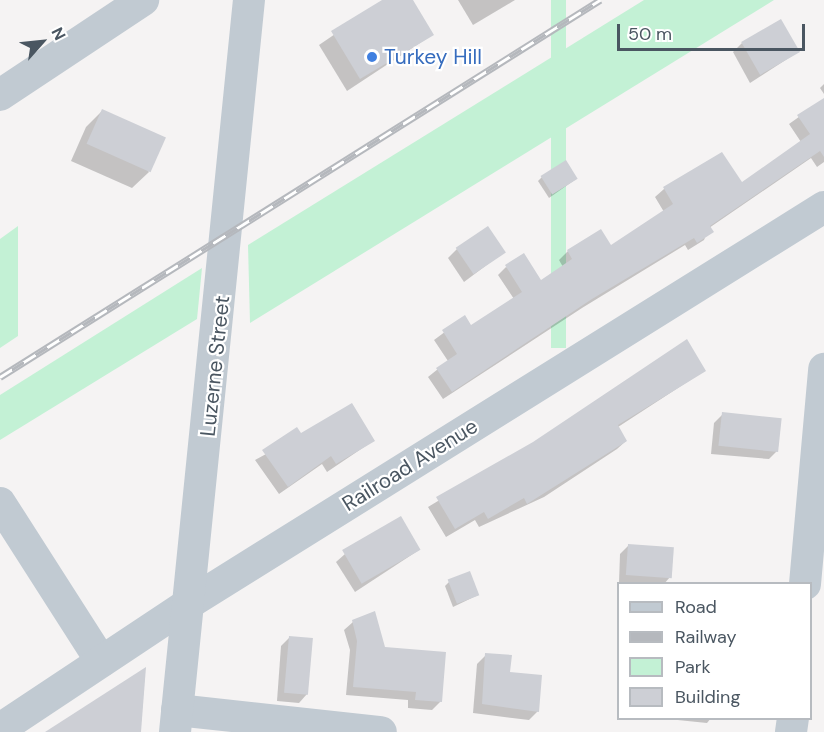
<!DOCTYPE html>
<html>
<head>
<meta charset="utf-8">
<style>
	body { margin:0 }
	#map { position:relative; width:824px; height:732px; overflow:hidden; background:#f5f3f3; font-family:"DM Sans",sans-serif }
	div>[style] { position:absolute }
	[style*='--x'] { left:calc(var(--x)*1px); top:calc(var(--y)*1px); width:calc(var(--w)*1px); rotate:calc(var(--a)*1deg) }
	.green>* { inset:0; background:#c3f1d5; transform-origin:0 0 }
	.shadow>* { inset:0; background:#0003 }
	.building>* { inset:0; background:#cdcfd5; transform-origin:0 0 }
	.minor>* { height:32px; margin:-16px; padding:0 16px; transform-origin:16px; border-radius:16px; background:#c1cad2 }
	.rail>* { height:7px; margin-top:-3.5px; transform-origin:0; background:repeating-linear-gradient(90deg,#fff 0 14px,#b5b8bd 0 28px); box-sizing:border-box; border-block:2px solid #b5b8bd }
	.dots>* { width:16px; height:16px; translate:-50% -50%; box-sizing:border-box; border:3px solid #fff; border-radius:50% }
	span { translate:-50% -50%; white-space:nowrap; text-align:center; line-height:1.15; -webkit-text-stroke:4.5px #fff; paint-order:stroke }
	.shop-label { font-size:21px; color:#366cbe }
	.left { translate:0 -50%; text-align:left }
	.street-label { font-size:21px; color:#4a5661 }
	.legend { position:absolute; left:617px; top:582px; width:195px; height:138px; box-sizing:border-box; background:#fff; border:2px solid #b7bbc0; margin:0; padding:8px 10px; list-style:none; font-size:18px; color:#4a5661 }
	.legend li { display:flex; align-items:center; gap:12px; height:30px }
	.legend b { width:30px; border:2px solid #b7bbc0 }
	.north { position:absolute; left:12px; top:12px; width:60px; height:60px; -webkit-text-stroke:4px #fff; paint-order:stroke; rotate:63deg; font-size:16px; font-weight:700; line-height:24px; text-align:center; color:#4a5661 }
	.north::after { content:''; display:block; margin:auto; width:21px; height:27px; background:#4a5661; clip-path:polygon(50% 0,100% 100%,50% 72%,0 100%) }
	.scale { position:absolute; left:617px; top:24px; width:188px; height:27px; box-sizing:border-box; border:3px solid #4a5661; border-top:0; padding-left:8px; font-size:18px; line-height:21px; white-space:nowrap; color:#4a5661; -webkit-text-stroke:4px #fff; paint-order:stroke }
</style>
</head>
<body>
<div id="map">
	<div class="green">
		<div style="left:551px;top:0;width:15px;height:348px"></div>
		<div style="clip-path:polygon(644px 0,774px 0,250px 323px,248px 245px)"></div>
		<div style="clip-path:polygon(18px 226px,18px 336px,0 348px,0 239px)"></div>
		<div style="clip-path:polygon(202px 268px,197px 319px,0 440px,0 395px)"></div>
	</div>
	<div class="shadow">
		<div style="clip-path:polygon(385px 0,412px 0,432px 35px,347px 91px,319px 45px)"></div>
		<div style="clip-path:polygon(458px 0,515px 0,473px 25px)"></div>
		<div style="clip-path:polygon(742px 43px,798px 52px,750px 83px,733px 52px)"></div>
		<div style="clip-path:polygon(824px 84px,824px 94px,820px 88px)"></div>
		<div style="clip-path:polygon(824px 99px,824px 162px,817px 167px,811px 158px,709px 228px,704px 240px,688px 250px,685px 245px,582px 308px,443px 399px,428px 377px,448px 361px,434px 340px,465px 317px,471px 327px,514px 299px,498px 275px,506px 267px,540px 282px,563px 267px,559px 260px,568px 251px,601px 231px,610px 247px,664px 212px,655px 197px,664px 189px,721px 154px,742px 184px,801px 142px,789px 124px)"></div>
		<div style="clip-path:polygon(103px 110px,149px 172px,132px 188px,71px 161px,86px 127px)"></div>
		<div style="clip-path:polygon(542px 177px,576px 179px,549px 198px,538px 181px)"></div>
		<div style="clip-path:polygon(457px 249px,504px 252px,464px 282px,448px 258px)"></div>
		<div style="clip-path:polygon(704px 371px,618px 427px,626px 441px,617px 449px,544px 497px,479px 527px,475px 520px,446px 537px,428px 507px,534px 443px)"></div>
		<div style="clip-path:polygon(723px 414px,778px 450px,769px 459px,711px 454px,714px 423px)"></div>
		<div style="clip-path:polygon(301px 435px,373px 441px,327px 472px,322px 464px,279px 494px,255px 460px)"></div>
		<div style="clip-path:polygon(629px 545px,670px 577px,664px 584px,619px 583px,620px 554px)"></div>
		<div style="clip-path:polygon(419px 550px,355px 592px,336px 562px,345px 554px)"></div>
		<div style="clip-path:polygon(449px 582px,478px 595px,453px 607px,445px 586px)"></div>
		<div style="clip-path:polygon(353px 622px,441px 701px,432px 710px,408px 708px,408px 700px,346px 695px,350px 650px,344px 630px)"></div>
		<div style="clip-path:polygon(290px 637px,307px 694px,299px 703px,277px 701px,281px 646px)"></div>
		<div style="clip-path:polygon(486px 655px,538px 711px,529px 720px,473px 713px,477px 664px)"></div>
		<div style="clip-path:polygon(658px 718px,711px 718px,707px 723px)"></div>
	</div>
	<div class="building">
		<div style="clip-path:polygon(382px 0,413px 0,434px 35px,360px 79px,331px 31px)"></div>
		<div style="left:781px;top:19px;width:38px;height:46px;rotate:60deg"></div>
		<div style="clip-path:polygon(824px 98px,824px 157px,820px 151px,710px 226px,714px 232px,697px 243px,694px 238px,592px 299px,452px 392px,436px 368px,457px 354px,442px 330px,465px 315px,471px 325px,522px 292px,505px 265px,524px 253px,541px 280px,572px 259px,567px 250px,601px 229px,611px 245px,673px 204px,663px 187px,722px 152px,742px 182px,810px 134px,797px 115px)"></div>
		<div style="left:102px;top:109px;width:70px;height:38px;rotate:24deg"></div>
		<div style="left:566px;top:160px;width:22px;height:30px;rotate:58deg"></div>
		<div style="left:488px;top:226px;width:32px;height:39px;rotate:56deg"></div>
		<div style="clip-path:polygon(687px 339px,706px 371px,618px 425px,627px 441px,527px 504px,524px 498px,488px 519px,484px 512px,455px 529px,436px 497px,533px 442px)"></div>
		<div style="clip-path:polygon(352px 403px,375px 441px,336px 464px,331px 456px,288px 487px,262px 450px,297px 427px,301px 433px)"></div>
		<div style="left:722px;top:412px;width:60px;height:34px;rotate:6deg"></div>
		<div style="left:401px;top:516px;width:39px;height:68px;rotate:60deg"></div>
		<div style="left:628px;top:544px;width:46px;height:31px;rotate:4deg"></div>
		<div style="left:470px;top:571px;width:26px;height:24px;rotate:69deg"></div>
		<div style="clip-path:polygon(375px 611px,385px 647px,446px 652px,442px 702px,415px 700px,416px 692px,353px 687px,357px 641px,352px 620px)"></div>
		<div style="left:289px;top:636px;width:24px;height:57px;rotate:5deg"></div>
		<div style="clip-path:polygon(485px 653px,512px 655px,510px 672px,542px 675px,539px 712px,482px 704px)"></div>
		<div style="clip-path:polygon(146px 667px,141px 732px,45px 732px)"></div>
	</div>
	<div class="minor">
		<div style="--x:0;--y:95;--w:172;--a:-33.6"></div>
		<div style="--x:0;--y:503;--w:188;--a:57.4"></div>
		<div style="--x:805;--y:584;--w:216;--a:-84.9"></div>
		<div style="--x:177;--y:710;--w:205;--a:6.2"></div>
		<div style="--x:0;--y:729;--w:229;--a:-33.6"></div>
		<div style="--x:191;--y:602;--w:746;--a:-31.96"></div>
		<div style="--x:175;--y:732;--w:736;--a:-84.23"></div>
		<div style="--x:791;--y:732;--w:14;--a:-82"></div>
	</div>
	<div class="rail">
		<div style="--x:0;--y:377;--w:709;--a:-32.14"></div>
	</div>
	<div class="dots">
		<div style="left:372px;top:57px;background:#3f7fe0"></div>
	</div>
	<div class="shop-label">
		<span class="left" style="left:384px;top:57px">Turkey Hill</span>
	</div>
	<div class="street-label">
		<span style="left:215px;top:366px;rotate:-84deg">Luzerne Street</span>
		<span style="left:410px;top:465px;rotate:-32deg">Railroad Avenue</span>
	</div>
	<ul class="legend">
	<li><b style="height:8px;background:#c1cad2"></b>Road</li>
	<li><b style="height:8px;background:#b5b8bd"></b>Railway</li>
	<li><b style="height:16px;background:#c3f1d5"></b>Park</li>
	<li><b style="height:16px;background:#cdcfd5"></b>Building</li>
	</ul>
	<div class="north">N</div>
	<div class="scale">50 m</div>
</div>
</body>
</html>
